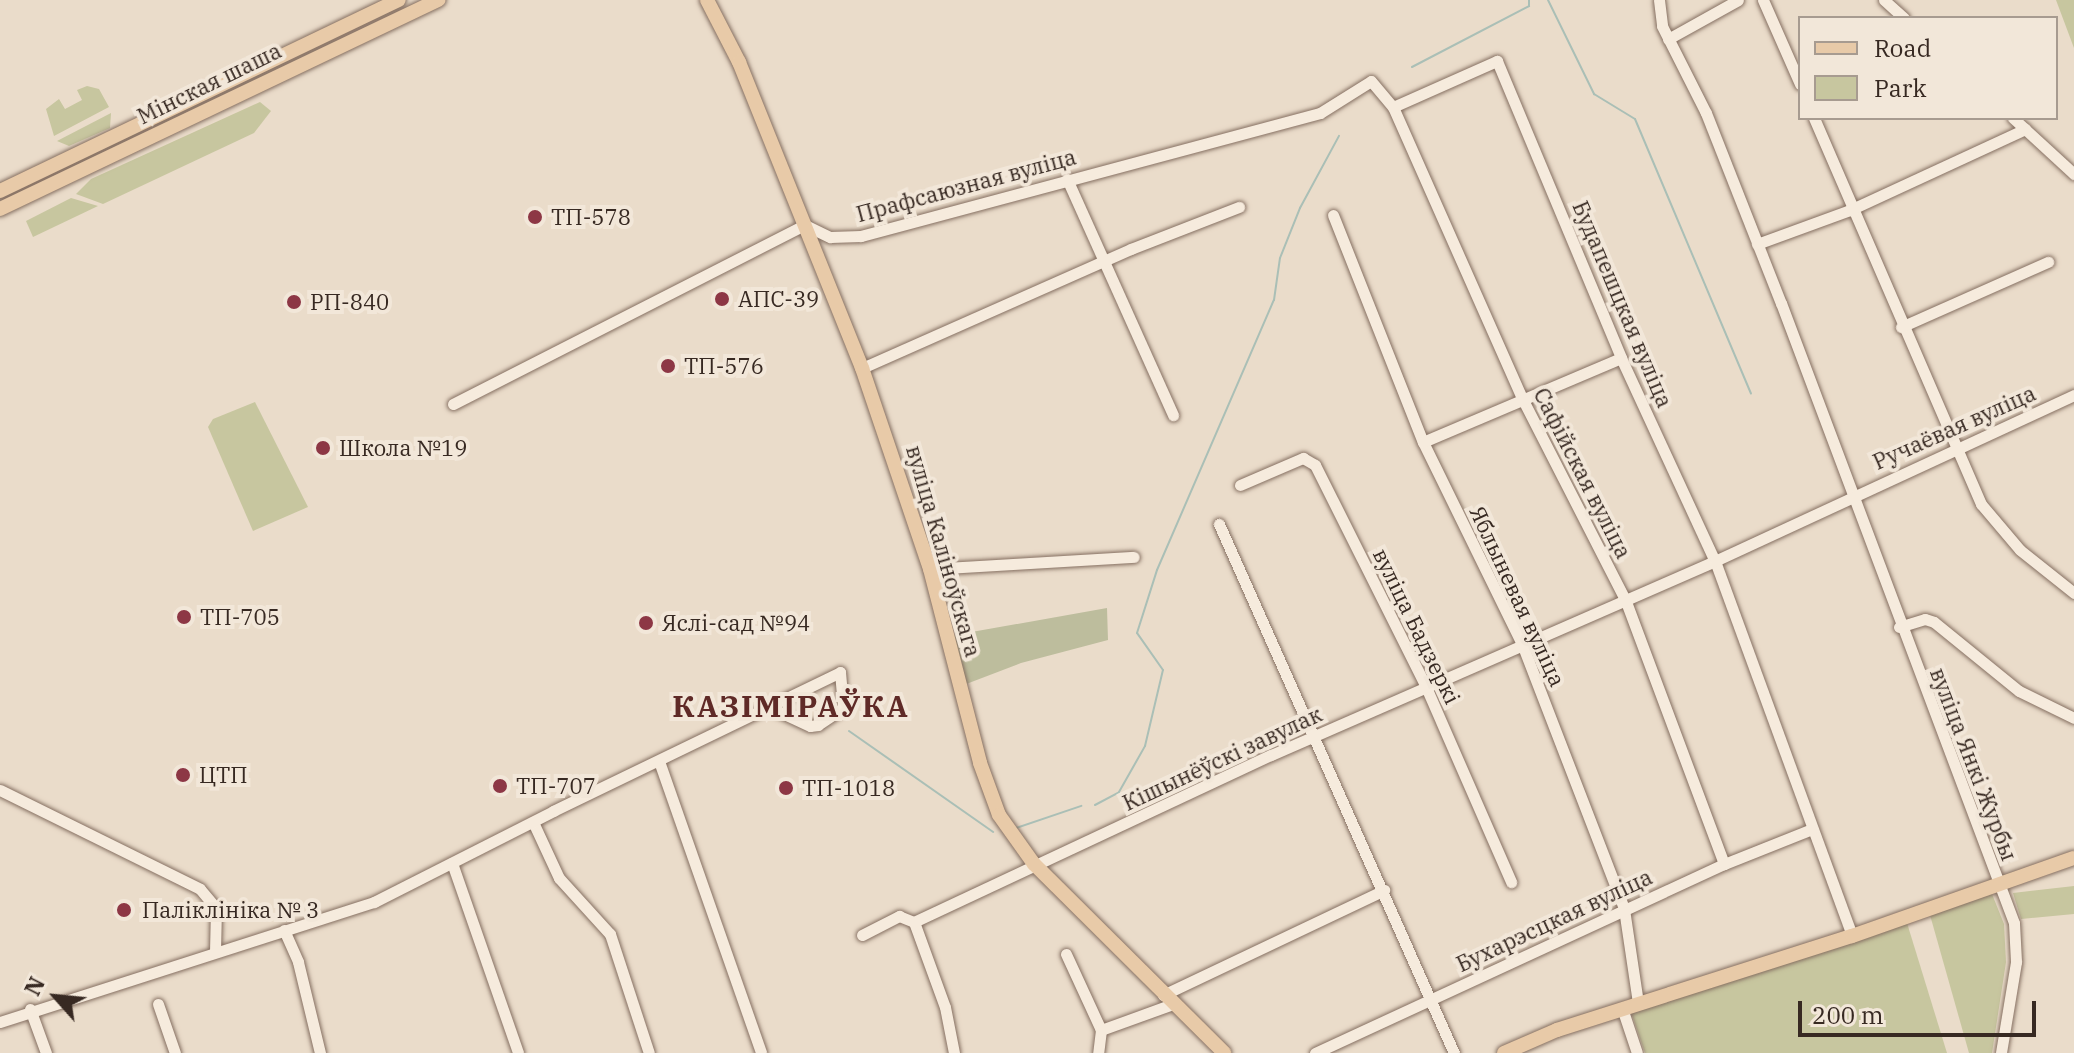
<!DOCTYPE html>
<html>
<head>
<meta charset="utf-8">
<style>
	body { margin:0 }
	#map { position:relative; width:2074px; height:1053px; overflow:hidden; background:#eadcca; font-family:"IBM Plex Serif",serif }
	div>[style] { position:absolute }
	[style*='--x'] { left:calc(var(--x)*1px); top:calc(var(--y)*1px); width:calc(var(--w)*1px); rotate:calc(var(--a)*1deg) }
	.green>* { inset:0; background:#c7c69f }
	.cemetery>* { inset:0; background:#bdbd9d }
	.stream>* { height:2px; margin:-1px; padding:0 1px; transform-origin:1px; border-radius:1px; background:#aabfb6 }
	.roads { filter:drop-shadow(0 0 2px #856f61) drop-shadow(0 0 2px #856f61) }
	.minor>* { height:11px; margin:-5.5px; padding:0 5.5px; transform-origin:5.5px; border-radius:5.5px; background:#f6ebdd }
	.major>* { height:14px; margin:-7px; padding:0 7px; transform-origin:7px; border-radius:7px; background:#e8caa8 }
	.dots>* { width:22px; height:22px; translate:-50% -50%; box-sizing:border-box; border:4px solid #f2e7d9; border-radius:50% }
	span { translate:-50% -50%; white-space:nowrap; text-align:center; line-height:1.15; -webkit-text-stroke:8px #f2e7d9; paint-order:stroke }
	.street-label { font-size:22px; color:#372922 }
	.poi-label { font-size:22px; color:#372922 }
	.left { translate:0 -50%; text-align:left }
	.district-label { font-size:30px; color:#5f2a27; font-weight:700; letter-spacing:2px }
	.legend { position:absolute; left:1798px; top:16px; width:260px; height:104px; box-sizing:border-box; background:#f2e7d9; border:2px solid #a79b90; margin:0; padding:10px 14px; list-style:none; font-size:24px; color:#372922 }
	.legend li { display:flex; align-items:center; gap:16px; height:40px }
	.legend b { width:40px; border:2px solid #a79b90 }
	.north { position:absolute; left:16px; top:957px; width:80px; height:80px; -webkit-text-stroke:6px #f2e7d9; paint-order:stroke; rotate:297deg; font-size:22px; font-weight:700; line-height:32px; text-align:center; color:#372922 }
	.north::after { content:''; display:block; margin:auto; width:28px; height:36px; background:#372922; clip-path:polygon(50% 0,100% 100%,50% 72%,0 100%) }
	.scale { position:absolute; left:1798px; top:1001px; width:238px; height:36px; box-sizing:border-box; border:4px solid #372922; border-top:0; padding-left:10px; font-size:24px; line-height:28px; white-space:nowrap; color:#372922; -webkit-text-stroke:6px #f2e7d9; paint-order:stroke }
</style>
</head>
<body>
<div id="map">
	<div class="green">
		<div style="clip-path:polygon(2056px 0,2074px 0,2074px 48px)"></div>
		<div style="clip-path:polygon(87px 86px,99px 89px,109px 107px,54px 136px,46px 109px,59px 99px,65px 109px,82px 100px,77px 90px)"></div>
		<div style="clip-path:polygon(260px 102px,271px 111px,254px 133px,103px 204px,76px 194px,91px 179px)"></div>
		<div style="clip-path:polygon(111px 113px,110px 128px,69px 146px,57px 141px)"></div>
		<div style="clip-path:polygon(71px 198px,98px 206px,33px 237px,26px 221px)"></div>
		<div style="clip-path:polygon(255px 402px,308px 507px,253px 531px,208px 427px,213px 419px)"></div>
		<div style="clip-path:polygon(2074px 886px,2074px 914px,2021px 919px,2013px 893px)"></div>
		<div style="clip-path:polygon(1992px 894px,2004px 924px,2006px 962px,1992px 1053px,1969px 1053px,1930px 915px)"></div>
		<div style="clip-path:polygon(1907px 923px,1947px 1053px,1645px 1053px,1631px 1012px)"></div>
	</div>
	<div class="cemetery">
		<div style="clip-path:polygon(1107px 608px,1108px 640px,1021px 663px,961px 686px,949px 636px)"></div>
	</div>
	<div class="stream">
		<div style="--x:1548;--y:0;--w:105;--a:63.9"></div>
		<div style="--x:1594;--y:94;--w:48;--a:31.4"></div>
		<div style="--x:1635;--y:119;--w:298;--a:67.1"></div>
		<div style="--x:1412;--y:67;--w:132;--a:-27.5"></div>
		<div style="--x:1529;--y:6;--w:6;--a:-90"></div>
		<div style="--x:849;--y:731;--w:176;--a:35"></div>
		<div style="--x:1095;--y:805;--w:27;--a:-28"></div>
		<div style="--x:1119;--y:792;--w:53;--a:-60.5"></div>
		<div style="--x:1145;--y:746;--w:78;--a:-76.7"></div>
		<div style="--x:1163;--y:670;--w:45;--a:-125.1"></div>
		<div style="--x:1137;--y:633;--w:66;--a:-72.4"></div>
		<div style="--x:1157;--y:570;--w:294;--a:-66.6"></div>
		<div style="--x:1274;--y:300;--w:42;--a:-81.9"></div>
		<div style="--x:1280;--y:258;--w:54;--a:-68.2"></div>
		<div style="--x:1300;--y:208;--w:82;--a:-61.6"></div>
		<div style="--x:1016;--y:828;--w:69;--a:-18.7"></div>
	</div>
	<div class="roads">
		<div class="minor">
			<div style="--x:1659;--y:0;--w:26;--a:83"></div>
			<div style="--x:1662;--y:26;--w:97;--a:63.2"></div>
			<div style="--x:1706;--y:113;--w:204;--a:68.5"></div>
			<div style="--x:1781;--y:303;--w:662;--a:69.4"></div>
			<div style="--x:2014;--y:923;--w:39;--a:87"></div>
			<div style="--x:2016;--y:962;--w:92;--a:99.4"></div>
			<div style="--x:1763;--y:0;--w:92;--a:66.2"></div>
			<div style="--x:1884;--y:0;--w:27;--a:42"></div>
			<div style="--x:1668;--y:39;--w:80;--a:-29.1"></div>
			<div style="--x:1393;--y:107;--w:321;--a:66.1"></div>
			<div style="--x:1523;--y:400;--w:224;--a:62.9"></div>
			<div style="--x:1625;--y:599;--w:283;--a:69.5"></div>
			<div style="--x:1814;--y:118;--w:421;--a:66.6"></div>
			<div style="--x:1981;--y:504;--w:60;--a:49.7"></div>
			<div style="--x:2020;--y:550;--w:69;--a:38.5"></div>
			<div style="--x:2013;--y:118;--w:83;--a:42.6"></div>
			<div style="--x:1067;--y:179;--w:259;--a:65.8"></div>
			<div style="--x:1333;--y:215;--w:244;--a:68.4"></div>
			<div style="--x:1423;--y:442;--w:225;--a:63.9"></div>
			<div style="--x:1522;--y:644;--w:284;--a:68.9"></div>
			<div style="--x:1624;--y:909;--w:95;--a:81.5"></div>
			<div style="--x:1757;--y:244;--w:99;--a:-20.1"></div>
			<div style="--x:1850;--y:210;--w:193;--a:-24.8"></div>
			<div style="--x:1901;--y:327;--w:161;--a:-23.9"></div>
			<div style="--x:862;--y:368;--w:294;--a:-23.9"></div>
			<div style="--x:1131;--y:249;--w:116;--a:-21.3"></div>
			<div style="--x:453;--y:404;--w:395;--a:-27"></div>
			<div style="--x:805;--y:225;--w:28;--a:26"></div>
			<div style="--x:830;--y:237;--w:31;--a:-2"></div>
			<div style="--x:861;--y:236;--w:475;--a:-15"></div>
			<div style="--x:1320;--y:113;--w:60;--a:-32.1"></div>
			<div style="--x:1371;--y:81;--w:34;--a:50"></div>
			<div style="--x:1393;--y:107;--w:114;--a:-23.9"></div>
			<div style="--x:1497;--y:61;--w:322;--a:67.3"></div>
			<div style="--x:1621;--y:358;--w:224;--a:65.2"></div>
			<div style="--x:1715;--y:561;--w:399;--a:69.9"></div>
			<div style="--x:1423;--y:442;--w:215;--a:-23"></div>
			<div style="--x:1240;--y:485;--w:69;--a:-23.2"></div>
			<div style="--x:1303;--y:458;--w:14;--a:30"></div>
			<div style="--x:1315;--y:465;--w:248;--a:63.4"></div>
			<div style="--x:1426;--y:687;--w:213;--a:66.4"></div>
			<div style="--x:1219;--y:524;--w:579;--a:66.05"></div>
			<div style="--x:930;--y:569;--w:204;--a:-3.4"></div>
			<div style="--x:1899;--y:627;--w:27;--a:-17"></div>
			<div style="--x:1925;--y:619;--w:9;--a:18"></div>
			<div style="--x:1934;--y:622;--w:109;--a:39.1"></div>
			<div style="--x:2019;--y:691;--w:61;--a:26.1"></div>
			<div style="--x:659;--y:761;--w:309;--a:70.7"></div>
			<div style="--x:0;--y:790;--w:223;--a:26.3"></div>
			<div style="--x:200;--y:889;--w:25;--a:50"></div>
			<div style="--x:216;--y:908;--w:43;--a:91.3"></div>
			<div style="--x:533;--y:822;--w:62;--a:65.1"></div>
			<div style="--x:559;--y:878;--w:76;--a:47.7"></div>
			<div style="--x:610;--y:934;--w:125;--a:71.9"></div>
			<div style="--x:452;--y:863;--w:201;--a:70.8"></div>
			<div style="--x:914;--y:922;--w:90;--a:70"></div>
			<div style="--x:945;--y:1007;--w:47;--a:78.9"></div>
			<div style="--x:284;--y:930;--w:35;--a:66"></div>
			<div style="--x:298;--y:962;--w:94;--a:76.4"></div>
			<div style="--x:862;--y:935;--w:42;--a:-27.2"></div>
			<div style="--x:899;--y:916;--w:16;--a:22"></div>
			<div style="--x:914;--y:922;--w:394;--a:-25.1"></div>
			<div style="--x:1271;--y:755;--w:485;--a:-23.6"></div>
			<div style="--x:1715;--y:561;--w:396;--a:-24.8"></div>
			<div style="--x:1066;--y:954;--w:84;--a:65.3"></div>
			<div style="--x:1101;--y:1030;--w:23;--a:97"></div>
			<div style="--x:1163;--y:995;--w:245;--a:-25.4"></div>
			<div style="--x:158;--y:1004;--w:52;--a:70.9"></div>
			<div style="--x:1622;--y:1008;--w:47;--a:71.6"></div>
			<div style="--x:30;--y:1009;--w:47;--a:70"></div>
			<div style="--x:0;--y:1022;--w:393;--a:-17.8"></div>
			<div style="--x:374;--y:902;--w:201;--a:-26.9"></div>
			<div style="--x:553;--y:811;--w:319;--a:-25.8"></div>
			<div style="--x:840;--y:672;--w:36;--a:85"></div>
			<div style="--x:843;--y:708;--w:30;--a:146"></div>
			<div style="--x:818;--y:725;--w:8;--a:173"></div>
			<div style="--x:810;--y:726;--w:45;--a:-155.1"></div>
			<div style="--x:1101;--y:1030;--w:73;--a:-19.9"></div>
			<div style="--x:1315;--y:1053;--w:451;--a:-24.8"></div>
			<div style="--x:1724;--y:864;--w:95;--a:-21.7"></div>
		</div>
		<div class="major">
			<div style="--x:707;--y:0;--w:70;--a:62.7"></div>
			<div style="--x:739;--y:62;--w:330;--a:68.1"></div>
			<div style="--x:862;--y:368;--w:212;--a:71.3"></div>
			<div style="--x:930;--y:569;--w:200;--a:75.5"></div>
			<div style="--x:980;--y:763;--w:55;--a:69.9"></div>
			<div style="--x:999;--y:815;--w:60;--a:54.5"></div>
			<div style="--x:1034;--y:864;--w:268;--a:44.8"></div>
			<div style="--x:0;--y:191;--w:442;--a:-25.6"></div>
			<div style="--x:0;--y:209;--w:486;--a:-25.5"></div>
			<div style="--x:1504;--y:1053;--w:58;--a:-23.5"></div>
			<div style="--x:1557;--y:1030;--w:310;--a:-17.7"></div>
			<div style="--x:1852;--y:936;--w:235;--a:-19.4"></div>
		</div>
	</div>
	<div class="dots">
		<div style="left:535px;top:217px;background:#8d3745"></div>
		<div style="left:722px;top:299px;background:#8d3745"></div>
		<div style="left:294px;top:302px;background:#8d3745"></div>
		<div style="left:668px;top:366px;background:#8d3745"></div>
		<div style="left:323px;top:448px;background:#8d3745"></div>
		<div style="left:184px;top:617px;background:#8d3745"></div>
		<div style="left:646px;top:623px;background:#8d3745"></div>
		<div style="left:183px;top:775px;background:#8d3745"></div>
		<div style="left:500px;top:786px;background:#8d3745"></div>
		<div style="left:786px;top:788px;background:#8d3745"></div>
		<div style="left:124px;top:910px;background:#8d3745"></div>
	</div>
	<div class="street-label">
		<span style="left:209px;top:83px;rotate:-26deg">Мінская шаша</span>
		<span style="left:966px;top:185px;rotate:-15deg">Прафсаюзная вуліца</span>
		<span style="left:1623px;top:304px;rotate:67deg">Будапешцкая вуліца</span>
		<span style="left:1954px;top:427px;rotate:-24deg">Ручаёвая вуліца</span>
		<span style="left:1583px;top:473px;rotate:63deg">Сафійская вуліца</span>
		<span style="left:944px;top:551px;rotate:74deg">вуліца Каліноўскага</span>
		<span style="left:1518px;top:596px;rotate:65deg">Яблыневая вуліца</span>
		<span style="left:1417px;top:626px;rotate:64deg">вуліца Бадзеркі</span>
		<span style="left:1222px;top:758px;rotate:-25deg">Кішынёўскі завулак</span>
		<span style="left:1974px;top:764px;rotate:69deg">вуліца Янкі Журбы</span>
		<span style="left:1554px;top:920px;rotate:-25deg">Бухарэсцкая вуліца</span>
	</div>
	<div class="poi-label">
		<span class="left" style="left:551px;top:217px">ТП-578</span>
		<span class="left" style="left:738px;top:299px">АПС-39</span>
		<span class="left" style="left:310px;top:302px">РП-840</span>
		<span class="left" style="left:684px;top:366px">ТП-576</span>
		<span class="left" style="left:339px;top:448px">Школа №19</span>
		<span class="left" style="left:200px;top:617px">ТП-705</span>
		<span class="left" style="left:662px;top:623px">Яслі-сад №94</span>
		<span class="left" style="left:199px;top:775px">ЦТП</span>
		<span class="left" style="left:516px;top:786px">ТП-707</span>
		<span class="left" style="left:802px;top:788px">ТП-1018</span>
		<span class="left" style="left:142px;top:910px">Паліклініка № 3</span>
	</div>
	<div class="district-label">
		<span style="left:791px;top:706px">КАЗІМІРАЎКА</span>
	</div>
	<ul class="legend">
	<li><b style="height:10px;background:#e8caa8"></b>Road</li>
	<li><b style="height:22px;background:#c7c69f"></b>Park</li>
	</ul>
	<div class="north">N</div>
	<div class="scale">200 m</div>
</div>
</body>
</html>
